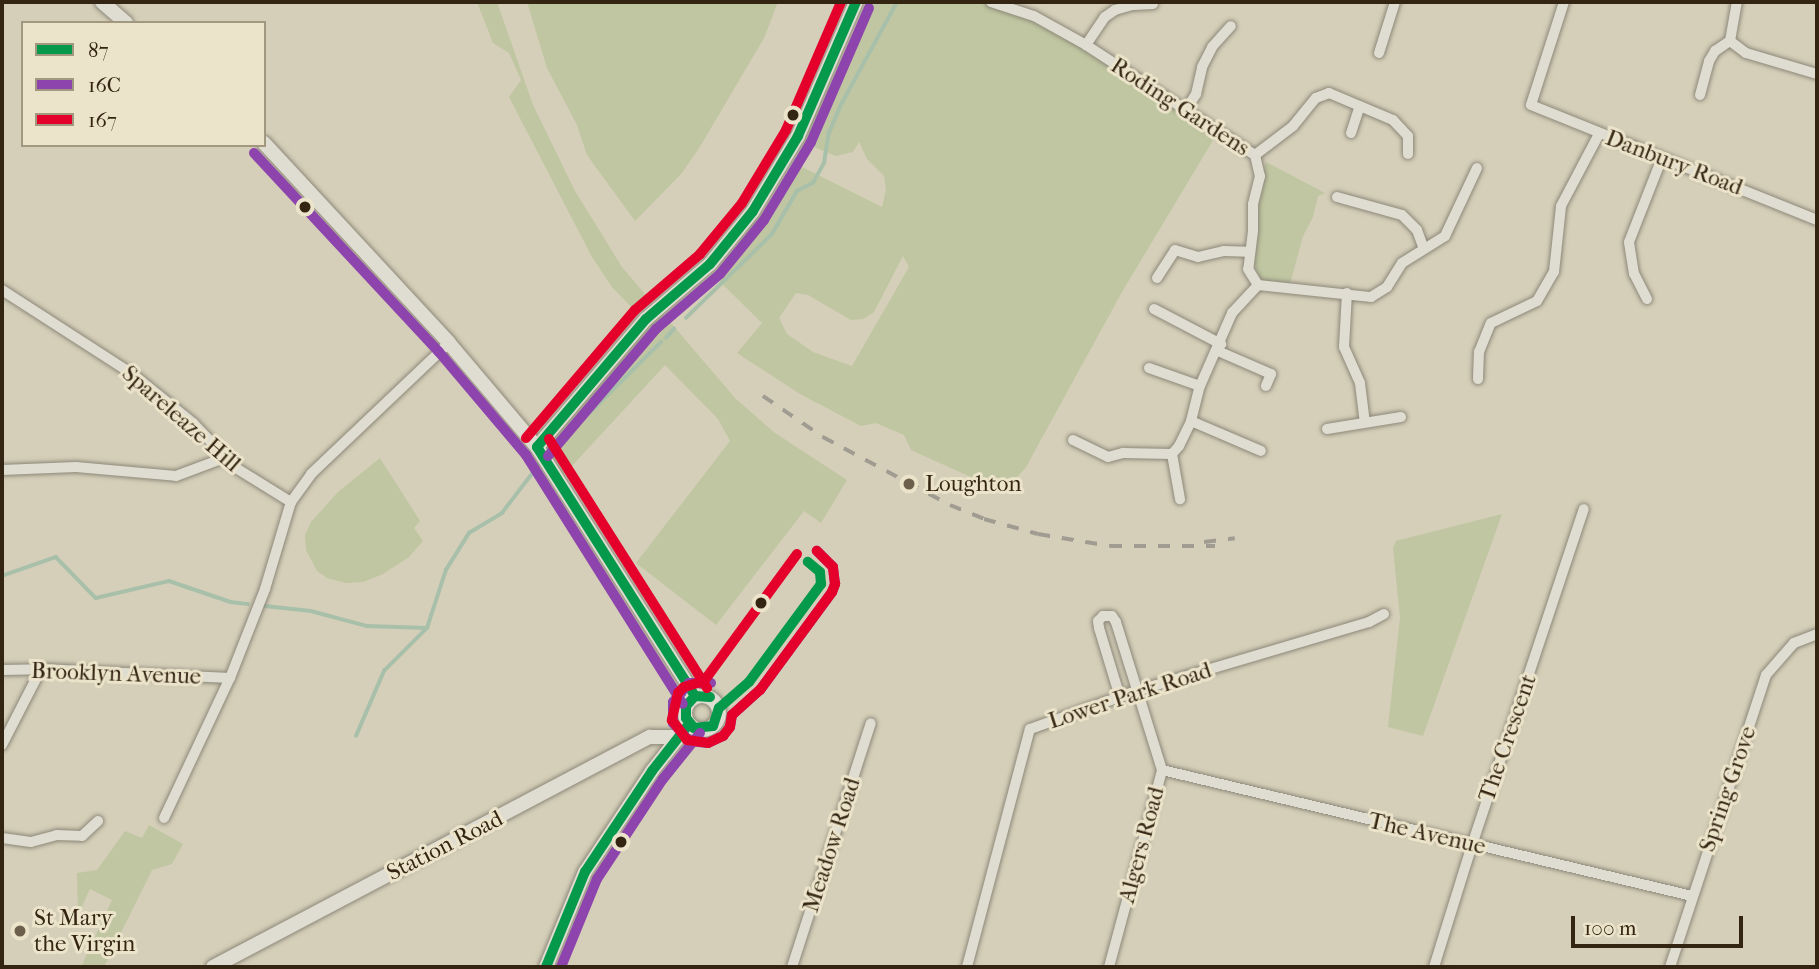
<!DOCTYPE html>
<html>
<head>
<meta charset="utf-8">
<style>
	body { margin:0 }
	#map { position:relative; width:1819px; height:969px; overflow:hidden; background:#d5cfb9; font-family:"IM FELL French Canon",serif }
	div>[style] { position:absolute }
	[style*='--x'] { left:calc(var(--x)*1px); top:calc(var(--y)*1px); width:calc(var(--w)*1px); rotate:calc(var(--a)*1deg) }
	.green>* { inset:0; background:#bfc6a1 }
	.stream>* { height:3.5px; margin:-1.75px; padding:0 1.75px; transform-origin:1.75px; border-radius:1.75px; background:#a8c0aa }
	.roads { filter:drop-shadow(0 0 2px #8d8879) drop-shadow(0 0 2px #8d8879) }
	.minor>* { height:10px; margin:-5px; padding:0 5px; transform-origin:5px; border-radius:5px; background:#dfdcd1 }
	.tertiary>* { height:14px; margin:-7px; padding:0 7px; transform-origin:7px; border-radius:7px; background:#dfdcd1 }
	.tertiary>.ring { margin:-7px; padding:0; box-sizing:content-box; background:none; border:14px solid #dfdcd1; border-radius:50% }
	.rail>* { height:3.5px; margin-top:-1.75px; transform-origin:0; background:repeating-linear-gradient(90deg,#a09c92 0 12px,transparent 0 24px) }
	.bus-1>* { height:10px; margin:-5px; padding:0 5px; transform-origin:5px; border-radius:5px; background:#05994b }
	.bus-2>* { height:10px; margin:-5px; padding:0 5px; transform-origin:5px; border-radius:5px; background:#8e44ad }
	.bus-3>* { height:10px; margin:-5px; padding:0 5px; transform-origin:5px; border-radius:5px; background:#e4002b }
	.dots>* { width:19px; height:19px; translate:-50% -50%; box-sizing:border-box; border:4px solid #ece4ca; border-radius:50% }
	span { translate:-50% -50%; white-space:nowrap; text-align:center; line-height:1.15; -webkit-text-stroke:6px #ece4ca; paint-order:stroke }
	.street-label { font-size:23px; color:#332512 }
	.poi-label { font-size:23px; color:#332512 }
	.left { translate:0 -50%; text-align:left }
	.frame { position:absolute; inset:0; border:4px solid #332512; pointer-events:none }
	.legend { position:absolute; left:21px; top:21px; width:245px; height:126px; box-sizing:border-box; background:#ece4ca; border:2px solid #a29880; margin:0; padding:9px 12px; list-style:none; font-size:21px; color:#332512 }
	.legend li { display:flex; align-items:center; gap:14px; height:35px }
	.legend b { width:35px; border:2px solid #a29880 }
	.scale { position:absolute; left:1571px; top:916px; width:172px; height:32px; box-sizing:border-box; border:4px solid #332512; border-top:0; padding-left:9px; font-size:21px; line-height:24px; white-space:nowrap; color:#332512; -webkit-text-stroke:5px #ece4ca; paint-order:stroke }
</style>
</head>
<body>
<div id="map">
	<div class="green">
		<div style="clip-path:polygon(477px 2px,497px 2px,533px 105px,575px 191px,622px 267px,651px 301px,637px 313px,612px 287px,592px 257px,509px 97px,521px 80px,509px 53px,493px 43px)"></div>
		<div style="clip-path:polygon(527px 2px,778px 2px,764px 38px,701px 145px,682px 173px,635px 221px,587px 155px,577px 125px,547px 68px)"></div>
		<div style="clip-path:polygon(evenodd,869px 2px,991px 2px,1034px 16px,1187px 108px,1211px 132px,1212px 142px,1122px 292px,1026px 467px,1004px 492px,911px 450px,904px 435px,876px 423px,861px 426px,800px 394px,737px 353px,762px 323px,713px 275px,771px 200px,794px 163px,882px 207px,886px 190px,884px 176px,867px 159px,859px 142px,853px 152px,836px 156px,802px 142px,869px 2px,903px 256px,909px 267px,852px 366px,813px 352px,787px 334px,779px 318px,796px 293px,808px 295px,851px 320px,863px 319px,874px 312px,903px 256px)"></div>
		<div style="clip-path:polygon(1266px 162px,1325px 193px,1318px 196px,1313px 217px,1303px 236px,1290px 284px,1267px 283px,1259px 278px,1253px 259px,1257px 206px)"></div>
		<div style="clip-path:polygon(659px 309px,735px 398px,775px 433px,847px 480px,821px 523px,804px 511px,716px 625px,636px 563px,730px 441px,718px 419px,665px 365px,559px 480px,537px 447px)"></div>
		<div style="clip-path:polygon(380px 458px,420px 521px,414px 528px,423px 541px,409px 557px,383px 574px,363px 582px,346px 583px,327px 578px,317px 571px,306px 550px,305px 535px,311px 522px,338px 492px)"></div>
		<div style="clip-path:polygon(1502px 514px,1423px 736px,1388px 727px,1400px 618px,1393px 548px,1396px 541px)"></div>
		<div style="clip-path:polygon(149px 825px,183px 844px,172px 864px,152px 870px,104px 967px,81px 967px,112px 900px,90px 889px,78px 915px,77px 873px,97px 870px,125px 831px,142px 838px)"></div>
	</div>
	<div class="stream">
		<div style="--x:686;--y:318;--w:120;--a:-44.3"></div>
		<div style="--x:772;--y:234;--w:50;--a:-59.8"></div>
		<div style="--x:797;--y:191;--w:18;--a:-27"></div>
		<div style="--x:813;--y:183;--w:23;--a:-61"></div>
		<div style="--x:824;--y:163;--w:30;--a:-81"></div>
		<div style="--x:829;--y:133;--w:33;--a:-67"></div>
		<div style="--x:842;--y:103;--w:115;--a:-61.4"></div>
		<div style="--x:666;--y:338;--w:12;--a:-48"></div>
		<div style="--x:546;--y:456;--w:162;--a:-44.7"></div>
		<div style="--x:2;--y:576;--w:57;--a:-19.4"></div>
		<div style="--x:56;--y:557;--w:57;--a:45.7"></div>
		<div style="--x:96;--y:598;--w:75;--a:-13.1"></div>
		<div style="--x:169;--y:581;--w:65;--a:18.7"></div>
		<div style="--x:231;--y:602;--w:17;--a:7"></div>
		<div style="--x:265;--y:606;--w:46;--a:6.2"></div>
		<div style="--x:311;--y:611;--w:58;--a:15"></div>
		<div style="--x:367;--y:626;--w:60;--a:1.9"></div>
		<div style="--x:427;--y:628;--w:61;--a:-71.9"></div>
		<div style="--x:446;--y:570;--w:44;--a:-58.1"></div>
		<div style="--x:469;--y:533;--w:39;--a:-31"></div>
		<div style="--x:502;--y:513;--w:64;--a:-52.6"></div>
		<div style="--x:356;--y:736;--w:71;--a:-66.7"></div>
		<div style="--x:384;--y:671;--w:61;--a:-45"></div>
	</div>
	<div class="roads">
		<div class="minor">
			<div style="--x:991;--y:2;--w:45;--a:18"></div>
			<div style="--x:1034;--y:16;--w:60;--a:29.1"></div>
			<div style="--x:1086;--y:45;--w:202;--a:33.1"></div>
			<div style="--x:1255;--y:155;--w:22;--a:77"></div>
			<div style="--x:1260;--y:176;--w:29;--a:104"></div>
			<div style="--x:1253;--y:204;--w:27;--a:90"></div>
			<div style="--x:1253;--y:231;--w:38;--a:97"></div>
			<div style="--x:1248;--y:269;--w:19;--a:58"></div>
			<div style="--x:1258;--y:285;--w:114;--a:6.1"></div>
			<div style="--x:1371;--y:297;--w:19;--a:-32"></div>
			<div style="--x:1387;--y:287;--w:28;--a:-58"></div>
			<div style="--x:1402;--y:263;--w:51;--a:-32.1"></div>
			<div style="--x:1445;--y:236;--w:75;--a:-64.8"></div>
			<div style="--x:1564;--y:2;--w:108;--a:107.8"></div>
			<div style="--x:1531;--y:105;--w:308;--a:21.9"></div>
			<div style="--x:1730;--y:41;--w:20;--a:37"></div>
			<div style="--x:1746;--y:53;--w:74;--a:16.5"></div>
			<div style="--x:1086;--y:45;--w:34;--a:-56"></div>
			<div style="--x:1105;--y:17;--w:12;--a:-35"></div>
			<div style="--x:1115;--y:10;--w:19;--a:-16"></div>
			<div style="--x:1133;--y:5;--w:20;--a:-3"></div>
			<div style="--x:1379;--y:53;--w:53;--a:-72.6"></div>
			<div style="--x:1700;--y:95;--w:35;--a:-75"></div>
			<div style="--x:1709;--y:61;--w:12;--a:-59"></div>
			<div style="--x:1715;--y:51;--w:18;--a:-34"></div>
			<div style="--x:1730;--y:41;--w:40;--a:-80"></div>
			<div style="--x:1187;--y:108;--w:17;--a:-57"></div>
			<div style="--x:1196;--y:94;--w:28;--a:-77"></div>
			<div style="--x:1202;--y:67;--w:22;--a:-63"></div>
			<div style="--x:1212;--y:47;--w:28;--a:-48"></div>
			<div style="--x:1351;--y:133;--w:28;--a:-72"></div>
			<div style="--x:1255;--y:155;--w:48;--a:-37.3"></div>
			<div style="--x:1293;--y:126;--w:36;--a:-51"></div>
			<div style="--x:1316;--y:98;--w:14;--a:-21"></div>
			<div style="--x:1329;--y:93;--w:69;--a:22.9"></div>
			<div style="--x:1393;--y:120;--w:22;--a:47"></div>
			<div style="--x:1408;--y:136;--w:18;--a:90"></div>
			<div style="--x:1337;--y:197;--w:67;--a:15.5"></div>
			<div style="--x:1402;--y:215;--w:21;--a:45"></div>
			<div style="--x:1417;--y:230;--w:20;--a:70"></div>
			<div style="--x:1157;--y:278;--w:33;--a:-57"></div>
			<div style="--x:1175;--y:250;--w:24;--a:17"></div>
			<div style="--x:1198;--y:257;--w:27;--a:-13"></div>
			<div style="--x:1224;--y:251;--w:24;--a:2"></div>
			<div style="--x:2;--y:290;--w:153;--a:32.8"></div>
			<div style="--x:131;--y:373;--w:80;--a:38.9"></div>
			<div style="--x:193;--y:423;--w:62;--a:46.3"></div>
			<div style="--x:236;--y:468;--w:65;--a:31.7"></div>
			<div style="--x:1347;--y:293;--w:54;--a:93.2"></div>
			<div style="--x:1344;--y:347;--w:39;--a:66"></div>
			<div style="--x:1360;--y:383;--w:38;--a:83"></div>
			<div style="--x:1647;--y:299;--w:28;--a:-117"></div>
			<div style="--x:1634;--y:274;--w:32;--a:-99"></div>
			<div style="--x:1629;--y:242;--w:90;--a:-68.6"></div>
			<div style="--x:1154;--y:309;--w:76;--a:27.6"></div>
			<div style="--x:1218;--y:351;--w:58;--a:23.5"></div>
			<div style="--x:1271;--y:374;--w:13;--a:113"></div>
			<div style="--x:1149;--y:368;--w:54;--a:19.4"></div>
			<div style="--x:1478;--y:379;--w:27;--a:-88"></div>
			<div style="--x:1479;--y:352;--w:31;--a:-68"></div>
			<div style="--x:1491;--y:323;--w:51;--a:-25.6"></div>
			<div style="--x:1537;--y:301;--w:34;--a:-60"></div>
			<div style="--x:1554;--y:272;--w:66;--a:-83.9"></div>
			<div style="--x:1561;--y:206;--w:81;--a:-62.2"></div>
			<div style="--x:1191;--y:421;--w:76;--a:23.2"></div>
			<div style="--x:1327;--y:429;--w:75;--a:-9.2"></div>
			<div style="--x:1073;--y:440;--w:39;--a:26"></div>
			<div style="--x:1108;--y:457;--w:16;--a:-15"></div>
			<div style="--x:1123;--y:453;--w:49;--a:1.2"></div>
			<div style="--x:1172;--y:454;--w:11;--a:-49"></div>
			<div style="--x:1179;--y:446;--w:28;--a:-64"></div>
			<div style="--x:1191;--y:421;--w:36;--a:-76"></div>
			<div style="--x:1200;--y:386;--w:80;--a:-66.3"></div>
			<div style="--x:1232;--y:313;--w:38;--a:-47"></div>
			<div style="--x:1172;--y:454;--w:46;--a:79.9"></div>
			<div style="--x:2;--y:470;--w:74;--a:-2.3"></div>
			<div style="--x:76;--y:467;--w:100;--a:5.1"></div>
			<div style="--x:176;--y:476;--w:51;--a:-20.6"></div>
			<div style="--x:2;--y:670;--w:39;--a:-1"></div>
			<div style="--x:41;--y:669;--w:189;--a:2.7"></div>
			<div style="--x:2;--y:745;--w:85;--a:-62.8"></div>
			<div style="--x:1162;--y:770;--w:545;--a:13.37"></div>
			<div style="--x:164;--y:818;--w:155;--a:-64.8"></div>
			<div style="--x:230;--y:678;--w:96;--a:-68.5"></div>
			<div style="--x:265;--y:589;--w:91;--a:-73.4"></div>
			<div style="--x:291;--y:502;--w:34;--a:-54"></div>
			<div style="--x:311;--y:474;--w:190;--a:-43.5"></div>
			<div style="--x:2;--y:838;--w:29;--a:8"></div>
			<div style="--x:31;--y:842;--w:27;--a:-15"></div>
			<div style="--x:57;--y:835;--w:25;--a:2"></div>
			<div style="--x:82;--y:836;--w:22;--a:-43"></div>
			<div style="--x:792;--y:967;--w:256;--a:-72.1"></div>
			<div style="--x:967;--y:967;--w:246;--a:-75.2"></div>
			<div style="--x:1030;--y:729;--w:113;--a:-19.7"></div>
			<div style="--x:1136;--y:691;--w:243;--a:-16.5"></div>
			<div style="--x:1369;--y:622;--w:17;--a:-28"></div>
			<div style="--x:1109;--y:967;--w:204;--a:-74.9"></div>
			<div style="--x:1162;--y:770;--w:155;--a:-107.3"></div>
			<div style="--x:1116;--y:622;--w:7;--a:-124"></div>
			<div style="--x:1112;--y:616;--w:9;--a:180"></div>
			<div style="--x:1103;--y:616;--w:7;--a:135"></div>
			<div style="--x:1098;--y:621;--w:7;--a:82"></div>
			<div style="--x:1099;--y:628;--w:72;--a:73.1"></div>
			<div style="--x:1434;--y:967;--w:128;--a:-72.7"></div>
			<div style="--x:1472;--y:845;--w:354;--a:-71.6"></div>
			<div style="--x:1670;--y:967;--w:307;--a:-71.8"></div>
			<div style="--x:1766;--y:675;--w:43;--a:-48.8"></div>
			<div style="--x:1794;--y:643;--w:25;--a:-21"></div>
		</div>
		<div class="tertiary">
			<div style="--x:102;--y:2;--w:32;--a:41"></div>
			<div style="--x:264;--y:143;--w:272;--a:47.2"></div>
			<div style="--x:449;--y:343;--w:136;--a:49.8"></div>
			<div style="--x:537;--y:447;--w:295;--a:57.6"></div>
			<div style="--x:537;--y:447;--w:168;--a:-49.6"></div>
			<div style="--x:646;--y:319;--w:84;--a:-40.7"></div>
			<div style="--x:710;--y:264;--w:68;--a:-50.9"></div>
			<div style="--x:753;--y:211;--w:87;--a:-59"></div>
			<div style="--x:798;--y:136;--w:146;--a:-66.6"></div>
			<div class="ring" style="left:685px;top:696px;width:20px;height:20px"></div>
			<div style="--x:213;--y:967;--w:494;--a:-27.8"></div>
			<div style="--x:650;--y:737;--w:29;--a:0"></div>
			<div style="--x:546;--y:967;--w:103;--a:-67.7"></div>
			<div style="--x:585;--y:872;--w:121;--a:-56.4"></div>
			<div style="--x:652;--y:771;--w:60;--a:-51.8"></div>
		</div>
	</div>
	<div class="rail">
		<div style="--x:763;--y:396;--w:73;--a:34.3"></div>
		<div style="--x:823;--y:437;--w:144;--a:28.2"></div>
		<div style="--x:950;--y:505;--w:37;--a:22"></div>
		<div style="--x:984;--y:519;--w:56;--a:15.5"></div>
		<div style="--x:1038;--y:534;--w:73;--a:9.5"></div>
		<div style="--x:1110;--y:546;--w:105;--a:0"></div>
		<div style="--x:1204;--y:542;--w:31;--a:-7"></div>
	</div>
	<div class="bus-1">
		<div style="--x:537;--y:447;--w:168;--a:-49.6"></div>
		<div style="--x:646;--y:319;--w:84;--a:-40.7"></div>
		<div style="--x:710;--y:264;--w:68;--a:-50.9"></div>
		<div style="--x:753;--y:211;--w:87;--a:-59"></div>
		<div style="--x:798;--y:136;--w:146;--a:-66.6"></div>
		<div style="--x:537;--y:447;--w:295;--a:57.6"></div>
		<div style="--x:710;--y:697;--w:15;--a:-176"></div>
		<div style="--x:695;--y:696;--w:13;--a:132"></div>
		<div style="--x:686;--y:706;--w:12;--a:90"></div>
		<div style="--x:686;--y:718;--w:13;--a:51"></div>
		<div style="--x:694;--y:728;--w:19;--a:-6"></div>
		<div style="--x:713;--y:726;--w:19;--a:-72"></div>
		<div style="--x:719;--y:708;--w:40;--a:-41"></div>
		<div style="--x:749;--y:682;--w:122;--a:-53.7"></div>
		<div style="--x:821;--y:584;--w:12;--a:-95"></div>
		<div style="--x:820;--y:572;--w:16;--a:-140"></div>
		<div style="--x:546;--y:967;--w:103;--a:-67.7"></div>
		<div style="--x:585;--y:872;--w:121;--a:-56.4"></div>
		<div style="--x:652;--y:771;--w:60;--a:-51.8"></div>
	</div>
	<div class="bus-2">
		<div style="--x:254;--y:153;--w:272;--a:47.1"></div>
		<div style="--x:439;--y:352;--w:135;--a:49.8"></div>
		<div style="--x:526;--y:455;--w:294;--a:57.8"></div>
		<div style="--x:548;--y:456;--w:167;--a:-49.6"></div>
		<div style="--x:656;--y:329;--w:84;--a:-40.7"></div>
		<div style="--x:720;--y:274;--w:70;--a:-50.8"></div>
		<div style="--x:764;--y:220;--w:91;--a:-58.9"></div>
		<div style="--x:811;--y:142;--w:146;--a:-66.6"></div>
		<div style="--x:711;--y:683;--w:22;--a:180"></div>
		<div style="--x:689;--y:683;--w:25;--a:130"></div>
		<div style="--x:673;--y:702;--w:21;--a:90"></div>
		<div style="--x:673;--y:723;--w:24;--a:48"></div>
		<div style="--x:689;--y:741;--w:19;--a:6"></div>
		<div style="--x:708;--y:743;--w:17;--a:-25"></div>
		<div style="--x:723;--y:736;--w:11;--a:-52"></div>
		<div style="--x:730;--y:727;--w:12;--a:-81"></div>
		<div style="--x:732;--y:715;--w:38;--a:-42"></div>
		<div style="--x:760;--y:690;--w:122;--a:-53.7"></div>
		<div style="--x:832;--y:592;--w:9;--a:-69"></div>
		<div style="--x:835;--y:584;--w:17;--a:-97"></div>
		<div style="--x:833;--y:567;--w:23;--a:-135"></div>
		<div style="--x:561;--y:967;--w:95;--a:-67.8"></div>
		<div style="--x:597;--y:879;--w:120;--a:-56.6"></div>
		<div style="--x:663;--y:779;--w:59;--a:-51.2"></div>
	</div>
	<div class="bus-3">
		<div style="--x:526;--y:438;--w:168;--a:-49.6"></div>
		<div style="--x:635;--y:310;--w:86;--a:-40.7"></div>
		<div style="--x:700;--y:254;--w:66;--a:-50.5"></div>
		<div style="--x:742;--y:203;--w:85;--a:-58.9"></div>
		<div style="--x:786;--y:130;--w:139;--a:-66.7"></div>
		<div style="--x:549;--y:439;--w:295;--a:57.6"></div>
		<div style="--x:797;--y:554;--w:157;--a:126.2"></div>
		<div style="--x:704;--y:681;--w:21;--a:163"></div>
		<div style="--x:684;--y:687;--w:8;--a:135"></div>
		<div style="--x:678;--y:693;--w:28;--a:103"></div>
		<div style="--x:672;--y:720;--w:25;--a:53"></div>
		<div style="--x:687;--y:740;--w:21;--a:8"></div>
		<div style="--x:708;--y:743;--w:17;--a:-25"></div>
		<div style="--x:723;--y:736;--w:11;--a:-52"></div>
		<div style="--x:730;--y:727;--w:12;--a:-81"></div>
		<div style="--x:732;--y:715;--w:38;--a:-42"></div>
		<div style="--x:760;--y:690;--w:122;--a:-53.7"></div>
		<div style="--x:832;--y:592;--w:9;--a:-69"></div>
		<div style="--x:835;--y:584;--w:17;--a:-97"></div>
		<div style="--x:833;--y:567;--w:23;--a:-135"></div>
	</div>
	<div class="dots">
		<div style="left:793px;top:115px;background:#332512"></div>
		<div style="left:305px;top:207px;background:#332512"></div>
		<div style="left:909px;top:484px;background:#6c604c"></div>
		<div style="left:761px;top:603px;background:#332512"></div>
		<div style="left:621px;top:842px;background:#332512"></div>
		<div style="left:20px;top:931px;background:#6c604c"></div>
	</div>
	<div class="street-label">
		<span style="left:1180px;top:107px;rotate:33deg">Roding Gardens</span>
		<span style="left:1674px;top:163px;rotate:21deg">Danbury Road</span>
		<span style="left:181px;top:419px;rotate:41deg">Spareleaze Hill</span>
		<span style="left:116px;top:674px;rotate:2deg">Brooklyn Avenue</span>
		<span style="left:1130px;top:696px;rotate:-18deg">Lower Park Road</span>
		<span style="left:1508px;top:738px;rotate:-71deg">The Crescent</span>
		<span style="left:1728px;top:789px;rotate:-71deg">Spring Grove</span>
		<span style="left:1427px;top:834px;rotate:13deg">The Avenue</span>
		<span style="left:832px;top:845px;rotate:-72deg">Meadow Road</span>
		<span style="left:1142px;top:845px;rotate:-75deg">Algers Road</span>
		<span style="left:445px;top:846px;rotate:-27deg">Station Road</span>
	</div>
	<div class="poi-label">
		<span class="left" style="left:925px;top:484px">Loughton</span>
		<span class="left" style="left:34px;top:931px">St Mary<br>the Virgin</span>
	</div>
	<div class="frame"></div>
	<ul class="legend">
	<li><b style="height:9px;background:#05994b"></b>87</li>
	<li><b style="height:9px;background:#8e44ad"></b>16C</li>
	<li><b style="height:9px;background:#e4002b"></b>167</li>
	</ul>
	<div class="scale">100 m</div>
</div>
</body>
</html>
